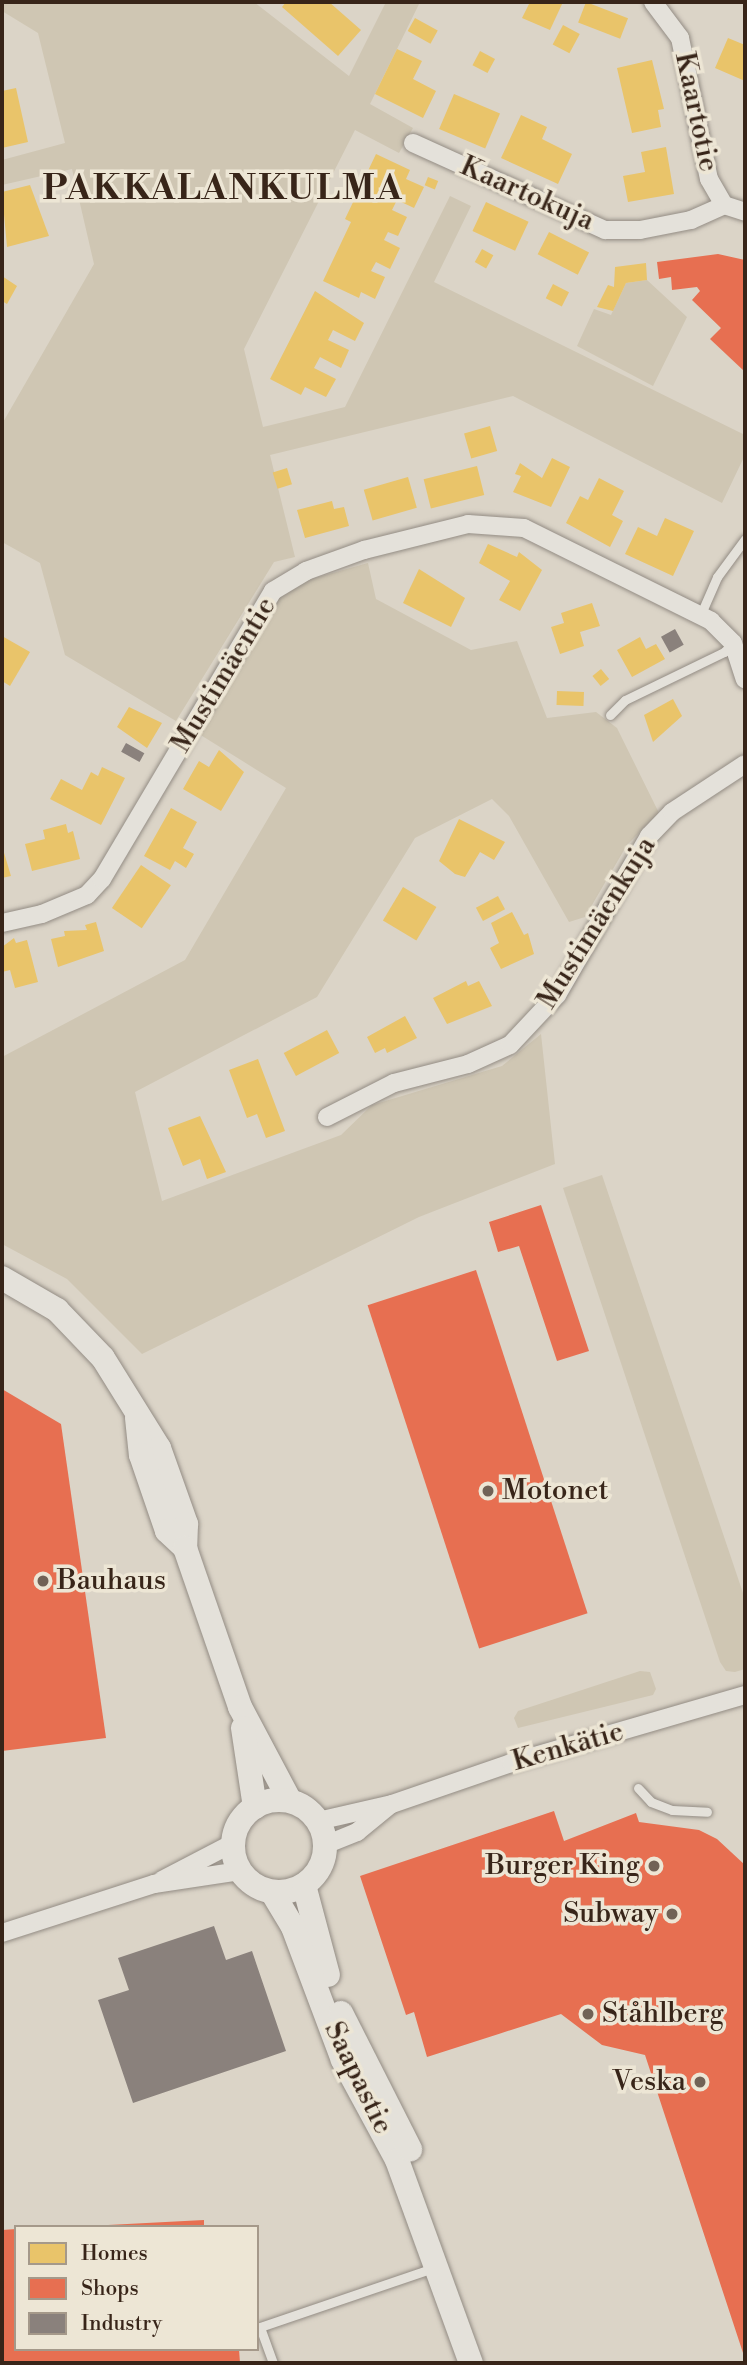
<!DOCTYPE html>
<html>
<head>
<meta charset="utf-8">
<style>
	body { margin:0 }
	#map { position:relative; width:747px; height:2365px; overflow:hidden; background:#dbd4c7; font-family:"Libre Bodoni",serif }
	div>[style] { position:absolute }
	[style*='--x'] { left:calc(var(--x)*1px); top:calc(var(--y)*1px); width:calc(var(--w)*1px); rotate:calc(var(--a)*1deg) }
	.green>* { inset:0; background:#cfc6b3 }
	.homes>* { inset:0; background:#e9c46a; transform-origin:0 0 }
	.shops>* { inset:0; background:#e76f51; transform-origin:0 0 }
	.industry>* { inset:0; background:#8a817c; transform-origin:0 0 }
	.roads { filter:drop-shadow(0 0 2px #938c84) drop-shadow(0 0 2px #938c84) }
	.service>* { height:9px; margin:-4.5px; padding:0 4.5px; transform-origin:4.5px; border-radius:4.5px; background:#e4e1da }
	.minor>* { height:18px; margin:-9px; padding:0 9px; transform-origin:9px; border-radius:9px; background:#e4e1da }
	.secondary>* { height:24px; margin:-12px; padding:0 12px; transform-origin:12px; border-radius:12px; background:#e4e1da }
	.secondary>.ring { margin:-12px; padding:0; box-sizing:content-box; background:none; border:24px solid #e4e1da; border-radius:50% }
	.dots>* { width:19px; height:19px; translate:-50% -50%; box-sizing:border-box; border:4px solid #ede6d5; border-radius:50% }
	span { translate:-50% -50%; white-space:nowrap; text-align:center; line-height:1.15; -webkit-text-stroke:7px #ede6d5; paint-order:stroke }
	.street-label { font-size:28px; color:#382519 }
	.poi-label { font-size:28px; color:#382519 }
	.left { translate:0 -50%; text-align:left }
	.right { translate:-100% -50%; text-align:right }
	.district-label { font-size:35px; color:#382519; font-weight:700; letter-spacing:2px }
	.frame { position:absolute; inset:0; border:4px solid #382519; pointer-events:none }
	.legend { position:absolute; left:14px; top:2225px; width:245px; height:126px; box-sizing:border-box; background:#ede6d5; border:2px solid #a5998a; margin:0; padding:9px 12px; list-style:none; font-size:21px; color:#382519 }
	.legend li { display:flex; align-items:center; gap:14px; height:35px }
	.legend b { width:35px; border:2px solid #a5998a }
</style>
</head>
<body>
<div id="map">
	<div class="green">
		<div style="clip-path:polygon(2px 2px,254px 2px,349px 76px,386px 2px,420px 2px,370px 104px,413px 128px,399px 153px,355px 130px,244px 349px,263px 427px,345px 407px,450px 196px,471px 206px,434px 282px,745px 435px,745px 455px,722px 503px,513px 396px,270px 455px,295px 557px,274px 562px,176px 721px,65px 655px,40px 563px,2px 542px,2px 424px,94px 264px,72px 169px,2px 185px,2px 160px,65px 143px,38px 33px,2px 11px)"></div>
		<div style="clip-path:polygon(647px 280px,687px 317px,653px 386px,577px 346px,594px 309px,611px 315px,626px 283px)"></div>
		<div style="clip-path:polygon(368px 563px,376px 599px,471px 650px,517px 641px,547px 718px,596px 712px,617px 728px,659px 813px,627px 845px,585px 917px,569px 922px,509px 816px,492px 799px,415px 838px,317px 997px,135px 1092px,162px 1201px,341px 1135px,372px 1105px,502px 1066px,541px 1034px,555px 1164px,419px 1217px,142px 1354px,67px 1279px,2px 1244px,2px 1057px,185px 960px,286px 788px,199px 734px,278px 599px,297px 583px)"></div>
		<div style="clip-path:polygon(602px 1175px,745px 1599px,745px 1669px,735px 1672px,726px 1671px,720px 1662px,563px 1188px)"></div>
		<div style="clip-path:polygon(640px 1671px,650px 1672px,656px 1689px,653px 1695px,518px 1728px,514px 1718px,518px 1711px)"></div>
	</div>
	<div class="homes">
		<div style="clip-path:polygon(286px 2px,329px 2px,361px 30px,338px 56px,282px 7px)"></div>
		<div style="clip-path:polygon(530px 2px,563px 2px,550px 30px,522px 18px)"></div>
		<div style="left:586px;top:2px;width:45px;height:22px;rotate:21deg"></div>
		<div style="left:415px;top:18px;width:26px;height:15px;rotate:29deg"></div>
		<div style="left:563px;top:25px;width:19px;height:22px;rotate:28deg"></div>
		<div style="clip-path:polygon(728px 38px,745px 45px,745px 81px,715px 68px)"></div>
		<div style="clip-path:polygon(397px 49px,422px 61px,413px 79px,436px 91px,423px 118px,375px 94px)"></div>
		<div style="left:480px;top:51px;width:17px;height:16px;rotate:28deg"></div>
		<div style="clip-path:polygon(652px 60px,664px 109px,658px 110px,661px 127px,632px 133px,617px 68px)"></div>
		<div style="clip-path:polygon(16px 88px,28px 142px,2px 148px,2px 91px)"></div>
		<div style="left:454px;top:94px;width:50px;height:38px;rotate:23deg"></div>
		<div style="clip-path:polygon(521px 115px,547px 127px,542px 139px,572px 154px,558px 184px,501px 158px)"></div>
		<div style="clip-path:polygon(666px 147px,674px 194px,628px 202px,623px 176px,645px 172px,641px 152px)"></div>
		<div style="clip-path:polygon(376px 154px,410px 170px,406px 179px,424px 187px,414px 208px,397px 200px,392px 210px,407px 217px,398px 236px,388px 232px,384px 240px,400px 248px,390px 269px,376px 262px,371px 271px,385px 277px,375px 299px,361px 292px,359px 298px,323px 281px,351px 222px,345px 219px)"></div>
		<div style="left:428px;top:177px;width:11px;height:9px;rotate:22deg"></div>
		<div style="clip-path:polygon(30px 185px,49px 236px,7px 247px,2px 192px)"></div>
		<div style="left:486px;top:202px;width:47px;height:32px;rotate:25deg"></div>
		<div style="left:549px;top:232px;width:45px;height:25px;rotate:27deg"></div>
		<div style="left:482px;top:249px;width:13px;height:15px;rotate:29deg"></div>
		<div style="clip-path:polygon(646px 263px,647px 280px,626px 283px,613px 311px,597px 307px,608px 285px,614px 287px,615px 267px)"></div>
		<div style="clip-path:polygon(2px 276px,17px 286px,7px 304px,2px 301px)"></div>
		<div style="left:553px;top:284px;width:18px;height:16px;rotate:27deg"></div>
		<div style="clip-path:polygon(315px 291px,364px 323px,355px 341px,333px 330px,328px 340px,349px 350px,341px 368px,320px 357px,314px 368px,336px 379px,326px 397px,305px 387px,301px 395px,270px 379px)"></div>
		<div style="left:490px;top:426px;width:26px;height:27px;rotate:74deg"></div>
		<div style="clip-path:polygon(552px 458px,570px 467px,551px 507px,513px 492px,521px 476px,515px 474px,520px 463px,542px 478px)"></div>
		<div style="left:477px;top:466px;width:30px;height:55px;rotate:76deg"></div>
		<div style="left:287px;top:468px;width:17px;height:15px;rotate:73deg"></div>
		<div style="left:408px;top:477px;width:32px;height:46px;rotate:74deg"></div>
		<div style="clip-path:polygon(599px 478px,624px 491px,612px 515px,623px 521px,610px 547px,566px 523px,580px 496px,588px 500px)"></div>
		<div style="clip-path:polygon(332px 501px,334px 509px,344px 507px,349px 526px,305px 538px,297px 510px)"></div>
		<div style="clip-path:polygon(665px 518px,694px 531px,673px 576px,625px 554px,638px 527px,657px 536px)"></div>
		<div style="clip-path:polygon(488px 544px,517px 557px,519px 552px,542px 570px,520px 611px,499px 600px,510px 581px,479px 563px)"></div>
		<div style="clip-path:polygon(419px 569px,465px 598px,451px 627px,403px 603px)"></div>
		<div style="clip-path:polygon(592px 603px,600px 626px,580px 632px,584px 646px,560px 654px,551px 627px,564px 623px,561px 613px)"></div>
		<div style="clip-path:polygon(2px 636px,30px 652px,10px 686px,2px 681px)"></div>
		<div style="clip-path:polygon(640px 637px,646px 649px,656px 644px,665px 659px,632px 677px,617px 650px)"></div>
		<div style="left:601px;top:669px;width:13px;height:11px;rotate:51deg"></div>
		<div style="left:557px;top:691px;width:27px;height:14px;rotate:2deg"></div>
		<div style="clip-path:polygon(673px 699px,682px 716px,653px 742px,644px 715px)"></div>
		<div style="clip-path:polygon(129px 707px,162px 723px,147px 748px,117px 727px)"></div>
		<div style="clip-path:polygon(219px 750px,244px 772px,221px 811px,183px 789px,199px 761px,209px 767px)"></div>
		<div style="clip-path:polygon(102px 767px,125px 778px,101px 825px,50px 799px,61px 779px,82px 790px,91px 772px,98px 776px)"></div>
		<div style="clip-path:polygon(171px 808px,197px 822px,183px 848px,194px 854px,186px 868px,175px 861px,170px 870px,144px 856px)"></div>
		<div style="clip-path:polygon(459px 819px,505px 842px,494px 860px,480px 852px,465px 877px,455px 874px,439px 861px)"></div>
		<div style="clip-path:polygon(66px 824px,68px 833px,73px 831px,80px 859px,32px 871px,25px 844px,45px 839px,43px 830px)"></div>
		<div style="clip-path:polygon(2px 846px,11px 876px,2px 878px)"></div>
		<div style="left:141px;top:865px;width:36px;height:52px;rotate:34deg"></div>
		<div style="left:403px;top:887px;width:39px;height:39px;rotate:31deg"></div>
		<div style="left:498px;top:896px;width:15px;height:25px;rotate:62deg"></div>
		<div style="clip-path:polygon(512px 912px,524px 935px,528px 933px,534px 954px,501px 969px,490px 948px,499px 943px,491px 923px)"></div>
		<div style="clip-path:polygon(96px 922px,104px 951px,58px 967px,51px 939px,65px 936px,64px 931px,87px 930px,85px 925px)"></div>
		<div style="clip-path:polygon(14px 938px,16px 943px,27px 940px,38px 982px,15px 988px,10px 970px,2px 972px,2px 947px)"></div>
		<div style="clip-path:polygon(466px 981px,468px 986px,479px 981px,492px 1006px,447px 1024px,433px 998px)"></div>
		<div style="clip-path:polygon(405px 1016px,417px 1038px,387px 1053px,385px 1048px,375px 1053px,367px 1037px)"></div>
		<div style="left:327px;top:1030px;width:26px;height:49px;rotate:62deg"></div>
		<div style="clip-path:polygon(258px 1059px,285px 1131px,266px 1138px,257px 1114px,247px 1118px,229px 1070px)"></div>
		<div style="clip-path:polygon(200px 1116px,226px 1172px,207px 1179px,200px 1159px,183px 1166px,168px 1128px)"></div>
	</div>
	<div class="shops">
		<div style="clip-path:polygon(718px 254px,745px 260px,744px 371px,710px 339px,721px 328px,692px 300px,700px 291px,697px 287px,672px 290px,671px 277px,659px 279px,657px 262px)"></div>
		<div style="clip-path:polygon(541px 1205px,589px 1351px,557px 1361px,519px 1246px,498px 1252px,489px 1222px)"></div>
		<div style="left:476px;top:1270px;width:361px;height:114px;rotate:72deg"></div>
		<div style="clip-path:polygon(2px 1389px,61px 1424px,106px 1738px,2px 1751px)"></div>
		<div style="clip-path:polygon(554px 1811px,564px 1841px,636px 1813px,639px 1822px,699px 1830px,717px 1839px,745px 1865px,745px 2359px,645px 2055px,602px 2045px,561px 2014px,427px 2057px,414px 2012px,406px 2015px,360px 1876px)"></div>
		<div style="clip-path:polygon(204px 2220px,204px 2227px,108px 2227px,108px 2225px)"></div>
		<div style="clip-path:polygon(16px 2229px,16px 2349px,239px 2349px,240px 2363px,2px 2363px,2px 2230px)"></div>
	</div>
	<div class="industry">
		<div style="left:675px;top:629px;width:18px;height:16px;rotate:61deg"></div>
		<div style="left:126px;top:743px;width:21px;height:10px;rotate:29deg"></div>
		<div style="clip-path:polygon(214px 1926px,226px 1960px,252px 1951px,286px 2051px,133px 2103px,98px 2000px,129px 1990px,118px 1958px)"></div>
	</div>
	<div class="roads">
		<div class="service">
			<div style="--x:700;--y:616;--w:43;--a:-66.4"></div>
			<div style="--x:717;--y:577;--w:47;--a:-53.6"></div>
			<div style="--x:610;--y:715;--w:21;--a:-45"></div>
			<div style="--x:625;--y:700;--w:110;--a:-25.9"></div>
			<div style="--x:724;--y:652;--w:13;--a:-45"></div>
			<div style="--x:638;--y:1788;--w:19;--a:47"></div>
			<div style="--x:651;--y:1802;--w:22;--a:21"></div>
			<div style="--x:672;--y:1810;--w:35;--a:3"></div>
			<div style="--x:273;--y:2363;--w:38;--a:-110"></div>
			<div style="--x:260;--y:2327;--w:183;--a:-18.8"></div>
		</div>
		<div class="minor">
			<div style="--x:653;--y:2;--w:45;--a:53.1"></div>
			<div style="--x:680;--y:38;--w:144;--a:78.4"></div>
			<div style="--x:709;--y:179;--w:30;--a:60"></div>
			<div style="--x:724;--y:205;--w:22;--a:18"></div>
			<div style="--x:413;--y:143;--w:211;--a:24.4"></div>
			<div style="--x:605;--y:230;--w:35;--a:0"></div>
			<div style="--x:640;--y:230;--w:52;--a:-11.1"></div>
			<div style="--x:691;--y:220;--w:36;--a:-24"></div>
			<div style="--x:2;--y:923;--w:41;--a:-12.7"></div>
			<div style="--x:42;--y:914;--w:49;--a:-22.9"></div>
			<div style="--x:87;--y:895;--w:22;--a:-47"></div>
			<div style="--x:102;--y:879;--w:335;--a:-59.3"></div>
			<div style="--x:273;--y:591;--w:39;--a:-31"></div>
			<div style="--x:306;--y:571;--w:62;--a:-19.9"></div>
			<div style="--x:364;--y:550;--w:107;--a:-14"></div>
			<div style="--x:468;--y:524;--w:56;--a:4.1"></div>
			<div style="--x:524;--y:528;--w:209;--a:26.4"></div>
			<div style="--x:711;--y:621;--w:31;--a:45"></div>
			<div style="--x:733;--y:643;--w:38;--a:72"></div>
			<div style="--x:327;--y:1117;--w:75;--a:-26.9"></div>
			<div style="--x:394;--y:1083;--w:76;--a:-14.4"></div>
			<div style="--x:468;--y:1064;--w:46;--a:-24.3"></div>
			<div style="--x:510;--y:1045;--w:69;--a:-46.8"></div>
			<div style="--x:557;--y:995;--w:184;--a:-59.9"></div>
			<div style="--x:649;--y:836;--w:33;--a:-46"></div>
			<div style="--x:672;--y:812;--w:87;--a:-33.3"></div>
			<div style="--x:318;--y:1821;--w:76;--a:-12.9"></div>
			<div style="--x:392;--y:1804;--w:126;--a:-19"></div>
			<div style="--x:511;--y:1763;--w:244;--a:-16.2"></div>
			<div style="--x:325;--y:1845;--w:35;--a:-22"></div>
			<div style="--x:357;--y:1832;--w:43;--a:-39.3"></div>
			<div style="--x:162;--y:1880;--w:80;--a:-27.5"></div>
			<div style="--x:2;--y:1933;--w:160;--a:-17.9"></div>
			<div style="--x:154;--y:1884;--w:87;--a:-8.6"></div>
		</div>
		<div class="secondary">
			<div style="--x:2;--y:1278;--w:64;--a:30.2"></div>
			<div style="--x:57;--y:1310;--w:66;--a:46.2"></div>
			<div style="--x:103;--y:1358;--w:106;--a:58.1"></div>
			<div style="--x:159;--y:1448;--w:81;--a:70.4"></div>
			<div style="--x:186;--y:1524;--w:24;--a:92"></div>
			<div style="--x:137;--y:1418;--w:37;--a:84"></div>
			<div style="--x:141;--y:1455;--w:80;--a:71.1"></div>
			<div style="--x:167;--y:1531;--w:25;--a:43"></div>
			<div style="--x:185;--y:1548;--w:168;--a:70.9"></div>
			<div style="--x:240;--y:1707;--w:106;--a:62"></div>
			<div style="--x:243;--y:1728;--w:80;--a:81.4"></div>
			<div class="ring" style="left:233px;top:1800px;width:68px;height:68px"></div>
			<div style="--x:304;--y:1885;--w:93;--a:75.1"></div>
			<div style="--x:272;--y:1892;--w:41;--a:59"></div>
			<div style="--x:293;--y:1927;--w:142;--a:69.4"></div>
			<div style="--x:343;--y:2060;--w:114;--a:61.6"></div>
			<div style="--x:397;--y:2160;--w:216;--a:70"></div>
			<div style="--x:341;--y:2013;--w:153;--a:63.1"></div>
		</div>
	</div>
	<div class="dots">
		<div style="left:488px;top:1491px;background:#716256"></div>
		<div style="left:43px;top:1581px;background:#716256"></div>
		<div style="left:654px;top:1866px;background:#716256"></div>
		<div style="left:672px;top:1914px;background:#716256"></div>
		<div style="left:588px;top:2014px;background:#716256"></div>
		<div style="left:700px;top:2082px;background:#716256"></div>
	</div>
	<div class="street-label">
		<span style="left:696px;top:112px;rotate:78deg">Kaartotie</span>
		<span style="left:527px;top:194px;rotate:24deg">Kaartokuja</span>
		<span style="left:224px;top:675px;rotate:-59deg">Mustimäentie</span>
		<span style="left:597px;top:923px;rotate:-58deg">Mustimäenkuja</span>
		<span style="left:568px;top:1747px;rotate:-16deg">Kenkätie</span>
		<span style="left:358px;top:2078px;rotate:64deg">Saapastie</span>
	</div>
	<div class="poi-label">
		<span class="left" style="left:502px;top:1491px">Motonet</span>
		<span class="left" style="left:57px;top:1581px">Bauhaus</span>
		<span class="right" style="left:640px;top:1866px">Burger King</span>
		<span class="right" style="left:658px;top:1914px">Subway</span>
		<span class="left" style="left:602px;top:2014px">Ståhlberg</span>
		<span class="right" style="left:686px;top:2082px">Veska</span>
	</div>
	<div class="district-label">
		<span style="left:223px;top:189px">PAKKALANKULMA</span>
	</div>
	<div class="frame"></div>
	<ul class="legend">
	<li><b style="height:19px;background:#e9c46a"></b>Homes</li>
	<li><b style="height:19px;background:#e76f51"></b>Shops</li>
	<li><b style="height:19px;background:#8a817c"></b>Industry</li>
	</ul>
</div>
</body>
</html>
